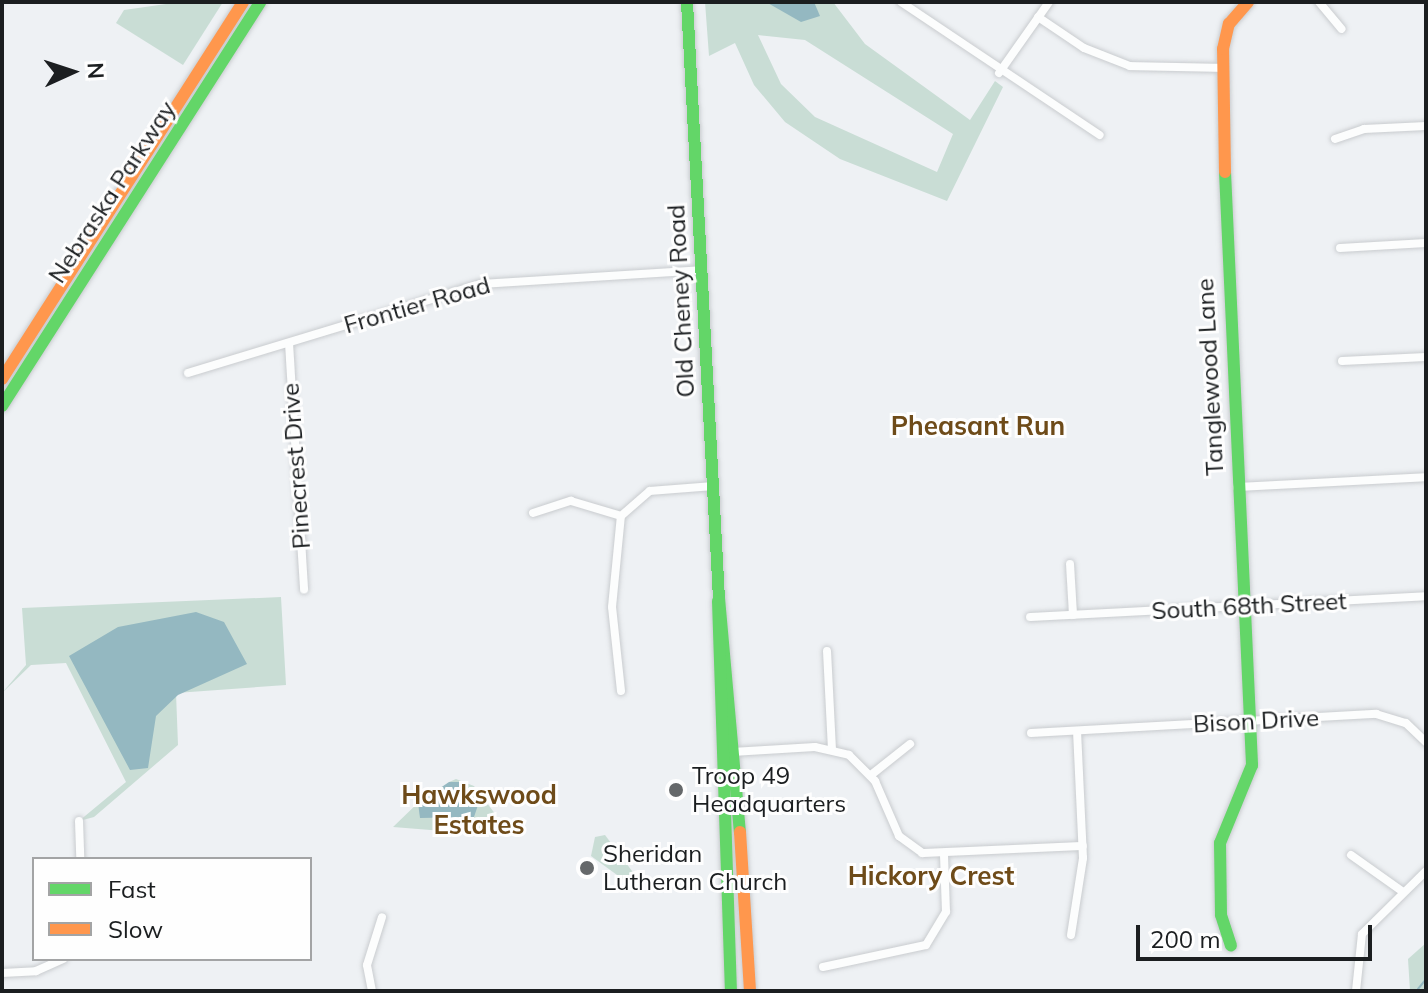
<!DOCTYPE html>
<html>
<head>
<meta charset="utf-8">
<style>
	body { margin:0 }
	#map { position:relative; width:1428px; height:993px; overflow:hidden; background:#eef1f4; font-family:Mulish,sans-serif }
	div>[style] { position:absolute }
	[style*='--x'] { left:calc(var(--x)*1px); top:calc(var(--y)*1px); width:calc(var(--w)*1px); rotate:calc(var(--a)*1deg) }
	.green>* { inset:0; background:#c9ddd5 }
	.water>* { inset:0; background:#94b8c1 }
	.stream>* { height:2px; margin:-1px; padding:0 1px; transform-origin:1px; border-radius:1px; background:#94b8c1 }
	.roads { filter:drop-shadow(0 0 2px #c9cccf) drop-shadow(0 0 2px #c9cccf) }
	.street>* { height:8px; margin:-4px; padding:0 4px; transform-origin:4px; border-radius:4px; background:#fcfdfd }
	.fast>* { height:12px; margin:-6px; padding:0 6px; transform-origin:6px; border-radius:6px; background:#63d668 }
	.slow>* { height:12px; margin:-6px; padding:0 6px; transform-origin:6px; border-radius:6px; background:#ff974d }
	.dots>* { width:22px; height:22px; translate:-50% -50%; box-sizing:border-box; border:4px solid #fefefe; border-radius:50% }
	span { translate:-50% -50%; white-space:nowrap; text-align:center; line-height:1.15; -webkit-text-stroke:6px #fefefe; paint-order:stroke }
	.street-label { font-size:24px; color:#1b1e20 }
	.poi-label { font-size:24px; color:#1b1e20 }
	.left { translate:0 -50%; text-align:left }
	.neighbourhood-label { font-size:26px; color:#6e4b19; font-weight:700 }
	.frame { position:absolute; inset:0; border:4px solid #1b1e20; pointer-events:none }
	.legend { position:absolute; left:32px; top:857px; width:280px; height:104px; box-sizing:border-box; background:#fefefe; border:2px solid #a3a4a5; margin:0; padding:10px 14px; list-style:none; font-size:24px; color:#1b1e20 }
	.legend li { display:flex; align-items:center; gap:16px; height:40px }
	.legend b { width:40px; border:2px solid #a3a4a5 }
	.north { position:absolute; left:32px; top:32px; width:80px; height:80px; -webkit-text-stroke:6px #fefefe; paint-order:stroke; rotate:87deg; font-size:22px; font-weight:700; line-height:32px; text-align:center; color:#1b1e20 }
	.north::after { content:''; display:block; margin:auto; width:28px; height:36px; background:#1b1e20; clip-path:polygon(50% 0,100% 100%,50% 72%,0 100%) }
	.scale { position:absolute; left:1136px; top:925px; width:236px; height:36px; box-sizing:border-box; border:4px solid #1b1e20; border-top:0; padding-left:10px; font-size:24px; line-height:28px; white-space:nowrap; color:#1b1e20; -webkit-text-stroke:6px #fefefe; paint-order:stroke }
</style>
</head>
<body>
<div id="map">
	<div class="green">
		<div style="clip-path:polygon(180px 2px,223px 2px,183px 65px,116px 23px,124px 10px)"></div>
		<div style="clip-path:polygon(evenodd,705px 2px,833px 2px,865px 44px,970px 120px,995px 81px,1003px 87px,947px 201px,840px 159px,785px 122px,754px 85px,735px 43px,709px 56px,705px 2px,758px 35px,805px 40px,953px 134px,937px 172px,815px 117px,781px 84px,758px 35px)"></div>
		<div style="clip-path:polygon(281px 597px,286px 685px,176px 693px,178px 745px,94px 817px,79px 821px,126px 782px,66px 663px,31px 665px,2px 693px,26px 665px,22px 608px)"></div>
		<div style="clip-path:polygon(456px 779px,474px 786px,496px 815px,493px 835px,393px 827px,423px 798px,418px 803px,436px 822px,470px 819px,476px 803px,464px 786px,449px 782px)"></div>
		<div style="clip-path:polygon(605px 835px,635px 875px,628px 883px,591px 856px,595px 837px)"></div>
		<div style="clip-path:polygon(1426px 943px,1426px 991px,1410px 991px,1408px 959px)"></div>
	</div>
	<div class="water">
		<div style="clip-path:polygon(766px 2px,814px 2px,820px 16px,801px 22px)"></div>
		<div style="clip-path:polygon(196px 612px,224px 622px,247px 664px,178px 695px,156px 716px,148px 768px,130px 770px,69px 656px,118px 627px)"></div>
		<div style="clip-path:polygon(449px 782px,460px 782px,478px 805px,474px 817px,420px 818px,418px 803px)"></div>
	</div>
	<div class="stream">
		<div style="--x:1418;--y:989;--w:13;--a:-51"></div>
	</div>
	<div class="roads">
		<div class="street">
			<div style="--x:901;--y:2;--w:239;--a:33.8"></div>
			<div style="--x:1319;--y:2;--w:35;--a:50"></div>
			<div style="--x:1038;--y:17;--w:55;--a:34"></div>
			<div style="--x:1084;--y:48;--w:49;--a:21.4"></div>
			<div style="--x:1130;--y:66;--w:93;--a:1.2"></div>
			<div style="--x:999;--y:73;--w:87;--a:-54.8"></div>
			<div style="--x:1335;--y:139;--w:31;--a:-19"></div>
			<div style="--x:1364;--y:129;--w:62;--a:-2.8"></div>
			<div style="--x:1340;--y:248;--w:86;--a:-3.3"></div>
			<div style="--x:289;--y:343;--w:247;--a:86.5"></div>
			<div style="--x:1342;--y:361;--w:84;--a:-2.7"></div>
			<div style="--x:188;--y:373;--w:306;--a:-16.9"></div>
			<div style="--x:481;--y:284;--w:220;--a:-3.6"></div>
			<div style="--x:1237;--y:487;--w:189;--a:-3"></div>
			<div style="--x:533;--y:513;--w:40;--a:-18"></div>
			<div style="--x:571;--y:501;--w:52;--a:16.7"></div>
			<div style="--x:1070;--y:564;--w:51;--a:86.6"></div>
			<div style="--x:1030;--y:617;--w:397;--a:-3"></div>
			<div style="--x:827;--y:651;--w:98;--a:87.1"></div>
			<div style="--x:621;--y:691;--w:84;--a:-96.1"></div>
			<div style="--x:612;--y:607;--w:91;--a:-84.4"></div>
			<div style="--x:621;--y:516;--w:38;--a:-41"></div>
			<div style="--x:650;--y:491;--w:63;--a:-4.5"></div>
			<div style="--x:1031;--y:733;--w:346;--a:-3.2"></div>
			<div style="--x:1376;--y:714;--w:31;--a:17"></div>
			<div style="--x:1406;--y:723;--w:28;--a:44"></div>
			<div style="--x:732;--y:752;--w:83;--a:-3.4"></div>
			<div style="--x:815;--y:747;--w:35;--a:13"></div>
			<div style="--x:849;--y:755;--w:37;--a:45"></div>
			<div style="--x:875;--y:781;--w:60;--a:66.4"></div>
			<div style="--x:899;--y:836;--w:29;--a:36"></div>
			<div style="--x:922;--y:853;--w:161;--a:-2.5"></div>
			<div style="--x:871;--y:775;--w:50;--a:-38.5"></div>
			<div style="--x:79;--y:821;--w:38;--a:88"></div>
			<div style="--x:1351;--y:855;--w:64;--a:35.4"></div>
			<div style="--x:1071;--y:935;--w:78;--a:-81.1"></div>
			<div style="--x:1083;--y:858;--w:127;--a:-92.7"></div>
			<div style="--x:823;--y:967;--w:105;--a:-12.1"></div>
			<div style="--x:926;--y:945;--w:39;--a:-59"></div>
			<div style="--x:946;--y:912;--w:58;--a:-92"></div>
			<div style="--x:2;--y:973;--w:34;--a:-3"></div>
			<div style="--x:36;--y:971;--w:30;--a:-24"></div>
			<div style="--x:372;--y:991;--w:26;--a:-101"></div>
			<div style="--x:367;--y:965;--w:50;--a:-72.6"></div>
			<div style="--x:1356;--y:991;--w:57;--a:-84"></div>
			<div style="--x:1362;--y:934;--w:90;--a:-44.5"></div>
		</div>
		<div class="fast">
			<div style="--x:687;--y:2;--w:597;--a:86.93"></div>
			<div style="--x:719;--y:598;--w:235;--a:84.9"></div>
			<div style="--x:1225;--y:172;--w:594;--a:87.39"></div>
			<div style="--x:1252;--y:765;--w:84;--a:112.3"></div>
			<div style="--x:1220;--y:843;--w:72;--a:89.2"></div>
			<div style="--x:1221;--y:915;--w:32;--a:72"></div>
			<div style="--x:2;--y:406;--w:479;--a:-57.4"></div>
			<div style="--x:718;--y:601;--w:390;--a:88.1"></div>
		</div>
		<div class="slow">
			<div style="--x:1225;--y:172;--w:123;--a:-90.9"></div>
			<div style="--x:1223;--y:49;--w:26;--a:-77"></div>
			<div style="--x:1229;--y:24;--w:29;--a:-49"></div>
			<div style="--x:2;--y:379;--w:447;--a:-57.4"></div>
			<div style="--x:740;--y:832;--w:159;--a:86.4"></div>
		</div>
	</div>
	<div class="dots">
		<div style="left:676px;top:790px;background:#65686a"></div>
		<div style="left:587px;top:868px;background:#65686a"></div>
	</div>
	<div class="street-label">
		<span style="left:112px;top:192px;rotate:-57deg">Nebraska Parkway</span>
		<span style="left:681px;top:301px;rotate:-93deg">Old Cheney Road</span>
		<span style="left:417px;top:305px;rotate:-16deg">Frontier Road</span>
		<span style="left:1210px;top:377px;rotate:-93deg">Tanglewood Lane</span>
		<span style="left:296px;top:466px;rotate:-94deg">Pinecrest Drive</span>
		<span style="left:1249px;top:606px;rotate:-3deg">South 68th Street</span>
		<span style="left:1256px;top:721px;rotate:-3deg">Bison Drive</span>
	</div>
	<div class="poi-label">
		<span class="left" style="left:692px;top:790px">Troop 49<br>Headquarters</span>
		<span class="left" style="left:603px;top:868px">Sheridan<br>Lutheran Church</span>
	</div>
	<div class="neighbourhood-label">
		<span style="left:978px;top:426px">Pheasant Run</span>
		<span style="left:479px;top:810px">Hawkswood<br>Estates</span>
		<span style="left:931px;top:876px">Hickory Crest</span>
	</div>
	<div class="frame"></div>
	<ul class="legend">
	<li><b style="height:10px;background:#63d668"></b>Fast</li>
	<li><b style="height:10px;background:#ff974d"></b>Slow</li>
	</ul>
	<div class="north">N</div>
	<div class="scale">200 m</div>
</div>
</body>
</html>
